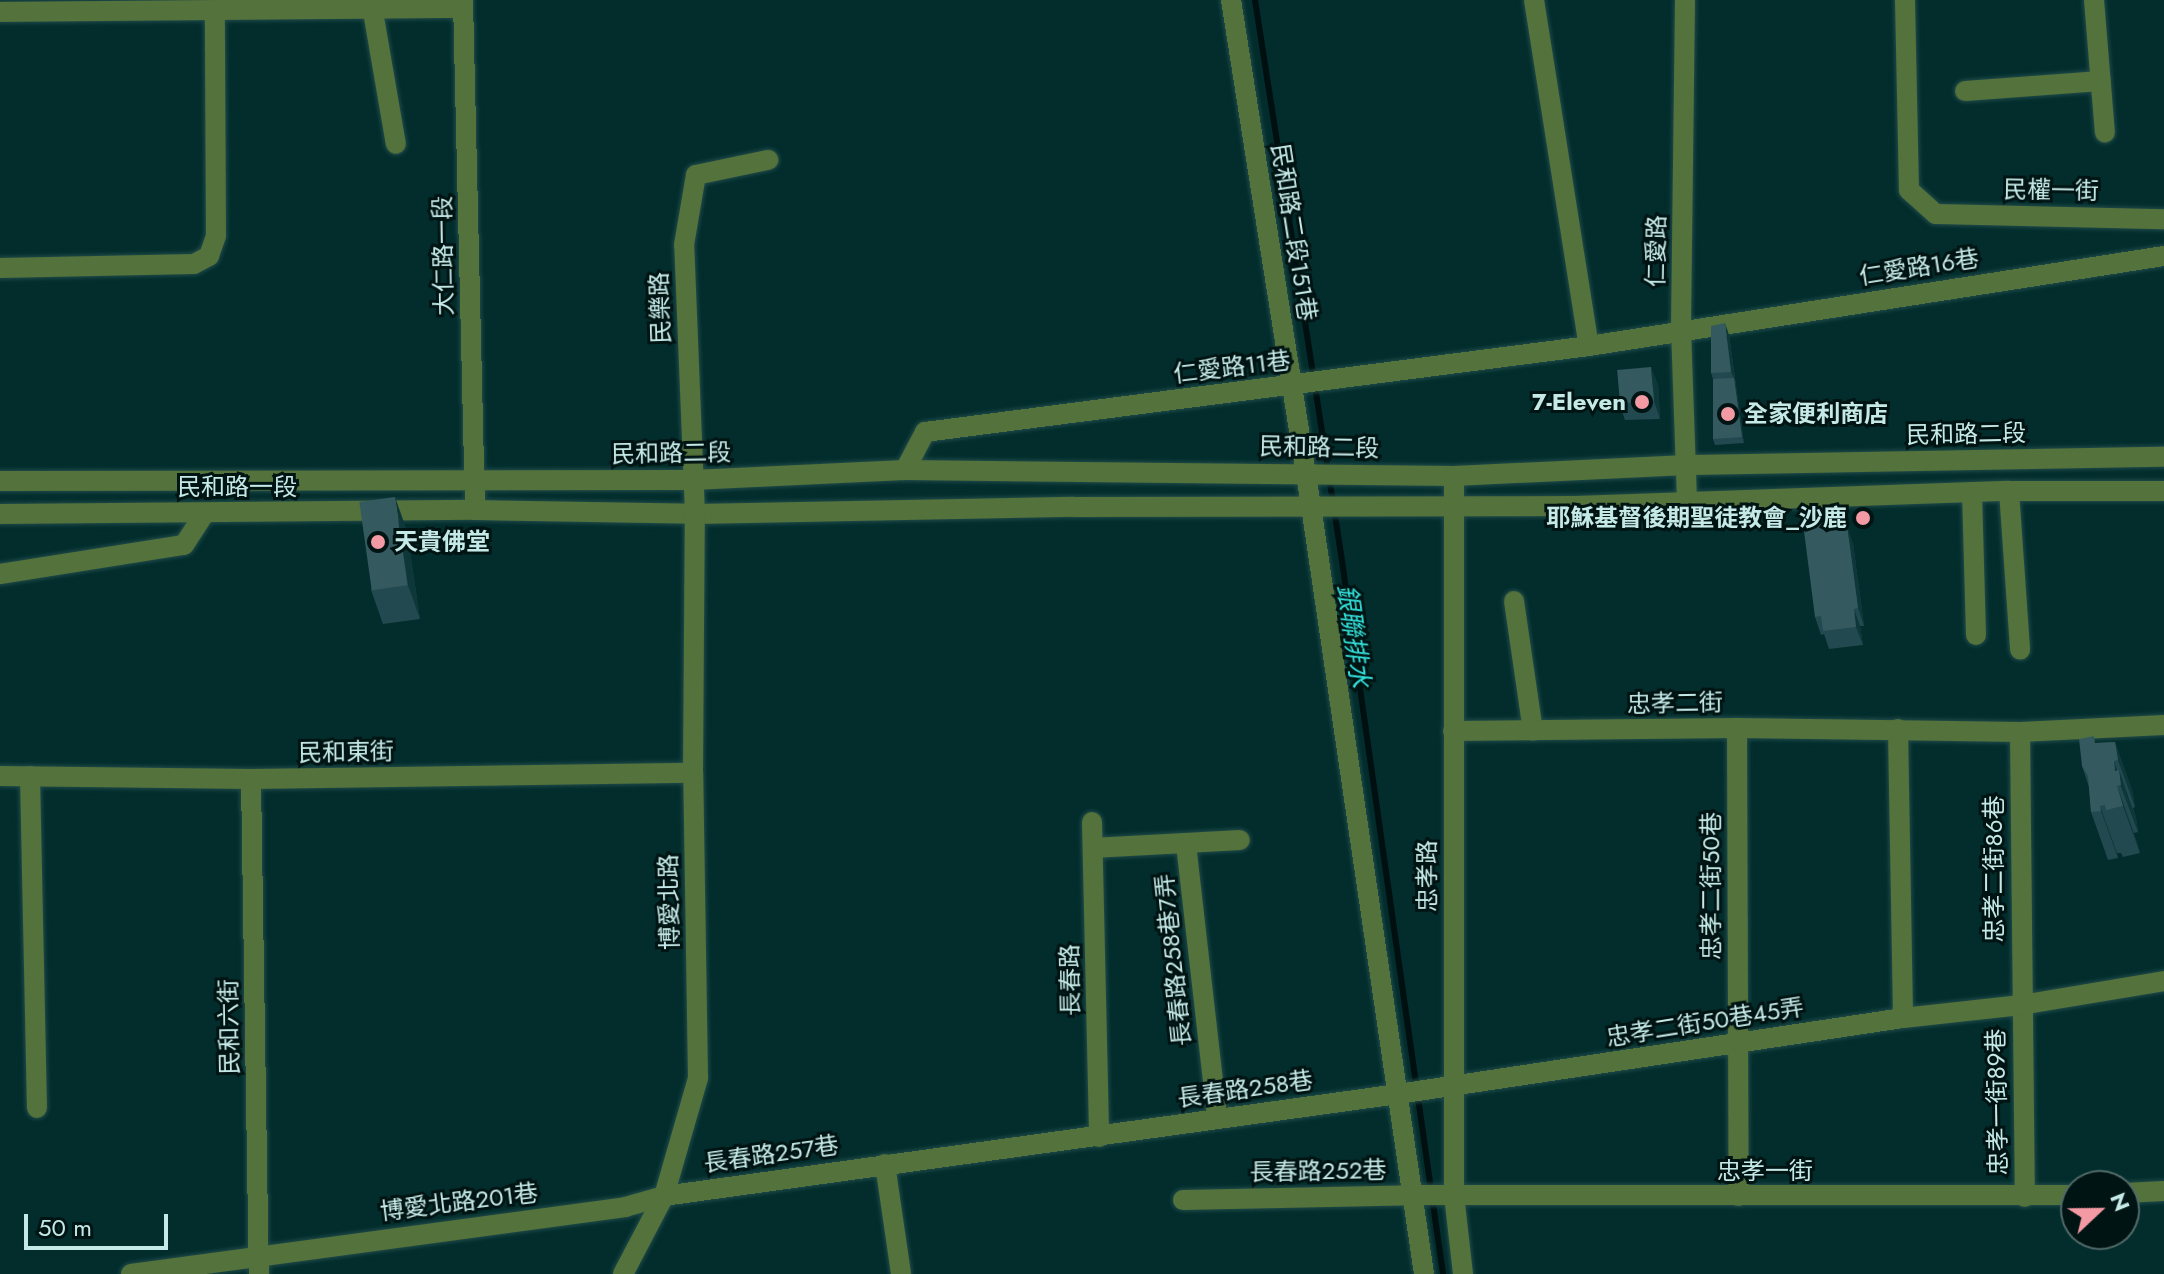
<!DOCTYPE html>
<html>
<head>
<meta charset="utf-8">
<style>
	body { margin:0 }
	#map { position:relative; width:2164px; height:1274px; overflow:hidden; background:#022d2c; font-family:Jost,"Noto Sans TC",sans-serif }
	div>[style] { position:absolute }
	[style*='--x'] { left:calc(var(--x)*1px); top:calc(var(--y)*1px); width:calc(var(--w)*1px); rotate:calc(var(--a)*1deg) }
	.stream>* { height:6px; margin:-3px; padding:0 3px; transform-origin:3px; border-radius:3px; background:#000f0f }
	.roads { filter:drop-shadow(0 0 2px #214b4a) drop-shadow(0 0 2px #214b4a) }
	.minor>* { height:20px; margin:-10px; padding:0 10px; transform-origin:10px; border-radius:10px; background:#54723b }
	.wall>* { inset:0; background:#22494f }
	.shaded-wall>* { inset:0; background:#0e373a }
	.building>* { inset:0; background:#345a60; transform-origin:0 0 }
	.dots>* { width:22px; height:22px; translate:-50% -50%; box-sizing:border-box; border:4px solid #001413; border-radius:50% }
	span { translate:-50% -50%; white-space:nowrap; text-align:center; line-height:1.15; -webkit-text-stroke:6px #001413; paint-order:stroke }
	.street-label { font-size:24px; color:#c5e9e7 }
	.poi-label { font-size:24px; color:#c5e9e7; font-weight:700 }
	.right { translate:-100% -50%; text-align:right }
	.left { translate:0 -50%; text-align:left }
	.water-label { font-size:26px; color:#33dfda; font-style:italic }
	.north { position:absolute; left:2060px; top:1170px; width:80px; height:80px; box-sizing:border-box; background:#001413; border:2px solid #4f6968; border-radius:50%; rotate:68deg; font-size:22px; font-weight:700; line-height:32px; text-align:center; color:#c5e9e7 }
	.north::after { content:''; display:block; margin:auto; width:28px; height:36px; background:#f49aa5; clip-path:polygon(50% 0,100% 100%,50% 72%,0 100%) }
	.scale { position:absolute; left:24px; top:1214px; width:144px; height:36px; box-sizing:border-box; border:4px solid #c5e9e7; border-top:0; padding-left:10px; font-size:24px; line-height:28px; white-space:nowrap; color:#c5e9e7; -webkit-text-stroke:6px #001413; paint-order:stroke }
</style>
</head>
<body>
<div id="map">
	<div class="stream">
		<div style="--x:1255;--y:0;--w:568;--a:81.18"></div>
		<div style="--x:1342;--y:561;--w:720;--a:81.94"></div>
	</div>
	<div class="roads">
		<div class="minor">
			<div style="--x:371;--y:0;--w:146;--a:80.2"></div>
			<div style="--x:463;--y:0;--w:510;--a:88.65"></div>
			<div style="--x:1231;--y:0;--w:512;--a:81.02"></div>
			<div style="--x:1311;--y:506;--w:776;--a:81.63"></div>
			<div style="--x:1534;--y:0;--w:350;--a:81"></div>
			<div style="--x:1685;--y:0;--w:329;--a:90.7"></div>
			<div style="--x:1681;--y:329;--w:174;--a:88"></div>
			<div style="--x:1905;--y:0;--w:190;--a:88.8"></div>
			<div style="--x:1909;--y:190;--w:36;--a:42"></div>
			<div style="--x:1936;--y:214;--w:228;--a:1.3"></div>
			<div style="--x:2094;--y:0;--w:133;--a:85.3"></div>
			<div style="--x:0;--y:12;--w:463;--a:-0.5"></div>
			<div style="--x:1965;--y:91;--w:136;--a:-4.2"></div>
			<div style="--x:0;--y:268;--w:194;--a:-1.2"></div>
			<div style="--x:194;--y:264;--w:17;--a:-28"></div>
			<div style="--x:209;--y:256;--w:21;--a:-71"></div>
			<div style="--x:216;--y:236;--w:224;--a:-90.3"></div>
			<div style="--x:905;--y:470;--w:43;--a:-62.2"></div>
			<div style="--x:925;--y:432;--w:670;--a:-7.38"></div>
			<div style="--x:1589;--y:346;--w:582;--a:-8.9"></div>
			<div style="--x:1454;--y:476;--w:719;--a:90"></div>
			<div style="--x:1454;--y:1195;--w:80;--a:83.5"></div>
			<div style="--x:0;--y:481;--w:692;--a:-0.08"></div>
			<div style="--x:692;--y:480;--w:213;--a:-2.7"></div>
			<div style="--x:905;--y:470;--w:549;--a:0.63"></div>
			<div style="--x:1454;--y:476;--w:233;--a:-2.7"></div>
			<div style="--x:1687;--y:465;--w:477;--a:-1"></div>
			<div style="--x:2009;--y:491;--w:159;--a:86"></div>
			<div style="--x:1972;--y:492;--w:143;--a:88.4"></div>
			<div style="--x:0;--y:514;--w:475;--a:-0.5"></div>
			<div style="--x:475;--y:510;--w:220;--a:1"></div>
			<div style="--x:695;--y:514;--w:379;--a:-1.1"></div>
			<div style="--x:1074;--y:507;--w:501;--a:-0.11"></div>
			<div style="--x:1575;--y:506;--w:434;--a:-2"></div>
			<div style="--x:2009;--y:491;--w:155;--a:0"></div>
			<div style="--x:0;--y:574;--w:186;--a:-9"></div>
			<div style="--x:184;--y:545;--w:38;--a:-57"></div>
			<div style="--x:1514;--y:601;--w:131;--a:81.7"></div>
			<div style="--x:1737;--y:728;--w:468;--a:89.8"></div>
			<div style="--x:1898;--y:729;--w:289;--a:89"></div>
			<div style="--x:1453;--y:731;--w:284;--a:-0.6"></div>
			<div style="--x:1737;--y:728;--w:283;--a:0.8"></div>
			<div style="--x:2020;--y:732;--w:144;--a:-2.8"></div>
			<div style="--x:2020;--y:732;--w:465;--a:89.4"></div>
			<div style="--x:0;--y:776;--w:251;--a:0.7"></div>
			<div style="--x:251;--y:779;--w:442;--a:-0.8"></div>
			<div style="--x:30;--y:776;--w:332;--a:88.8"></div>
			<div style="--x:251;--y:779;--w:495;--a:89.1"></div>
			<div style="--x:1092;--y:822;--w:315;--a:88.7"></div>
			<div style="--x:1186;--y:844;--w:276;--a:83.5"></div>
			<div style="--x:1093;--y:848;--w:147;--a:-3.1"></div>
			<div style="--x:885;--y:1164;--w:111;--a:81.7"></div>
			<div style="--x:2124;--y:1193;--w:40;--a:-2.9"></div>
			<div style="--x:1183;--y:1200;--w:230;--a:-1.2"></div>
			<div style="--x:1413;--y:1195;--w:663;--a:0"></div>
			<div style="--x:131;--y:1274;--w:499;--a:-7.7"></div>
			<div style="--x:625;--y:1207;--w:41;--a:-15.8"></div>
			<div style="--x:664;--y:1196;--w:741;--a:-7.91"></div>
			<div style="--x:1398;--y:1094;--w:511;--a:-8.56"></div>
			<div style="--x:1903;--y:1018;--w:119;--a:-6.3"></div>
			<div style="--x:2021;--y:1005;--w:145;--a:-9.5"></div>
			<div style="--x:623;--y:1274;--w:88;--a:-62.3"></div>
			<div style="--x:664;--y:1196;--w:123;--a:-73.9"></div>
			<div style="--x:698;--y:1078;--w:305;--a:-90.9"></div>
			<div style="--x:693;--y:773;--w:259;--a:-89.6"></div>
			<div style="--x:695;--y:514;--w:269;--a:-92.3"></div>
			<div style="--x:684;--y:245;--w:71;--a:-80.3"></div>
			<div style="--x:696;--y:175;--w:74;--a:-11.8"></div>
		</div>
	</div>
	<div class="wall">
		<div style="clip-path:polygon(1729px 335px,1744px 443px,1715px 445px,1713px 439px,1713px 379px,1711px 373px)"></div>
		<div style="clip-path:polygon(1658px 384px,1660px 419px,1625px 420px,1619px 403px)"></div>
		<div style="clip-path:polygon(1839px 526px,1853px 543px,1864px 626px,1860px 626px,1863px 645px,1829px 649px,1824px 634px,1821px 635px,1815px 617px)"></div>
		<div style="clip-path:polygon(407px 531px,420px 619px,383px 624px,371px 590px)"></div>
		<div style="clip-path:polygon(2115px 742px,2132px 790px,2135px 807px,2133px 808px,2136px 818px,2138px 832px,2134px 833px,2140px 853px,2123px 857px,2121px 853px,2117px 853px,2118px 858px,2108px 860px,2091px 812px,2089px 787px,2082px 766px,2096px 743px)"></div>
	</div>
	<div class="shaded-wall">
		<div style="clip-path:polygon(1725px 323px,1729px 335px,1744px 443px,1742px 437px,1734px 378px,1731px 372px)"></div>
		<div style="clip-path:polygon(1651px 367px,1658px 384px,1660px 419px,1654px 401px)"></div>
		<div style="clip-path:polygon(395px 497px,407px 531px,420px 619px,408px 585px)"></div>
		<div style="clip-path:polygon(1833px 509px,1839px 527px,1835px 527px)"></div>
		<div style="clip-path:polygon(1847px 525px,1853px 543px,1864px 626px,1858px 608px)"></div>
		<div style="clip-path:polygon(1854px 609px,1860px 626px,1863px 645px,1856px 627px)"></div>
		<div style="clip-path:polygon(2115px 742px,2132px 790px,2135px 807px,2118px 760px)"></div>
		<div style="clip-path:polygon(2114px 761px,2120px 779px,2119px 770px,2136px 818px,2138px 832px,2115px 771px)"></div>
		<div style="clip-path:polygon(2117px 786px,2134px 833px,2140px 853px,2123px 806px)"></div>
		<div style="clip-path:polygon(2100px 806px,2117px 853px,2118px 858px,2101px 811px)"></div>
	</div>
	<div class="building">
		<div style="clip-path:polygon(1725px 323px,1731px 372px,1711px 373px,1711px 326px)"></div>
		<div style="left:1651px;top:367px;width:34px;height:34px;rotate:85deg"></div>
		<div style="clip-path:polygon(1734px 378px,1742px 437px,1713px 439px,1713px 379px)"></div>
		<div style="left:395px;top:497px;width:89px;height:36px;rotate:82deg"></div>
		<div style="clip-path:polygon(1833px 509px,1835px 527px,1847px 525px,1858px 608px,1854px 609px,1856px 627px,1823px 631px,1821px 616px,1815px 617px,1804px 531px,1808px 530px,1806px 513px)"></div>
		<div style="clip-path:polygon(2094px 736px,2095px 743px,2115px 742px,2118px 760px,2114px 761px,2115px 771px,2119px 770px,2121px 785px,2117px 786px,2123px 806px,2106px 810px,2105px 805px,2100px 806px,2101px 811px,2091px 812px,2088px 776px,2082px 766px,2079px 739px)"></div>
	</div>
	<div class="dots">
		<div style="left:1642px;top:402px;background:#f49aa5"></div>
		<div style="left:1728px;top:414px;background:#f49aa5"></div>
		<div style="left:1863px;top:518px;background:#f49aa5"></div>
		<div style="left:378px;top:542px;background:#f49aa5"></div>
	</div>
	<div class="street-label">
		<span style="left:2051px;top:190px;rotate:1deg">民權一街</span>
		<span style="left:1294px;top:232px;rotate:81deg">民和路二段151巷</span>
		<span style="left:1656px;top:251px;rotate:-89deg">仁愛路</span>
		<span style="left:443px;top:256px;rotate:-91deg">大仁路一段</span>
		<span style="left:1919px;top:267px;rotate:-9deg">仁愛路16巷</span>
		<span style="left:660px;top:308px;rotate:-92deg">民樂路</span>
		<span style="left:1232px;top:367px;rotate:-7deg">仁愛路11巷</span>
		<span style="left:1966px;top:434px;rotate:-1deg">民和路二段</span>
		<span style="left:1319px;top:447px;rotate:1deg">民和路二段</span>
		<span style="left:671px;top:453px;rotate:-1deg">民和路二段</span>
		<span style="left:237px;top:487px">民和路一段</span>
		<span style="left:1675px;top:703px;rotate:-1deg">忠孝二街</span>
		<span style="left:346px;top:752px;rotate:-1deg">民和東街</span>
		<span style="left:1994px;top:869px;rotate:-90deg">忠孝二街86巷</span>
		<span style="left:1427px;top:876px;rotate:-90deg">忠孝路</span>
		<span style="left:1711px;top:886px;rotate:-90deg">忠孝二街50巷</span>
		<span style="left:669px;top:902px;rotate:-91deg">博愛北路</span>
		<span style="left:1173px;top:960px;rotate:-96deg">長春路258巷7弄</span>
		<span style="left:1070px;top:980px;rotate:-91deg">長春路</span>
		<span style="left:1705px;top:1022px;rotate:-9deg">忠孝二街50巷45弄</span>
		<span style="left:229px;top:1027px;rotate:-91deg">民和六街</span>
		<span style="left:1245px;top:1089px;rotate:-8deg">長春路258巷</span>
		<span style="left:1997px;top:1102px;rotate:-91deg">忠孝一街89巷</span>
		<span style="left:771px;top:1154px;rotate:-8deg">長春路257巷</span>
		<span style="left:1318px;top:1171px;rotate:-1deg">長春路252巷</span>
		<span style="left:1765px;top:1171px">忠孝一街</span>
		<span style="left:459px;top:1202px;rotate:-7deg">博愛北路201巷</span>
	</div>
	<div class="poi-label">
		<span class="right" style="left:1626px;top:402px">7-Eleven</span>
		<span class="left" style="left:1744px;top:414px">全家便利商店</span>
		<span class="right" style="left:1847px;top:518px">耶穌基督後期聖徒教會_沙鹿</span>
		<span class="left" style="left:394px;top:542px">天貴佛堂</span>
	</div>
	<div class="water-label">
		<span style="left:1353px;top:636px;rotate:82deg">銀聯排水</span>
	</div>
	<div class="north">N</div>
	<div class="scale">50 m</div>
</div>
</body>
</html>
